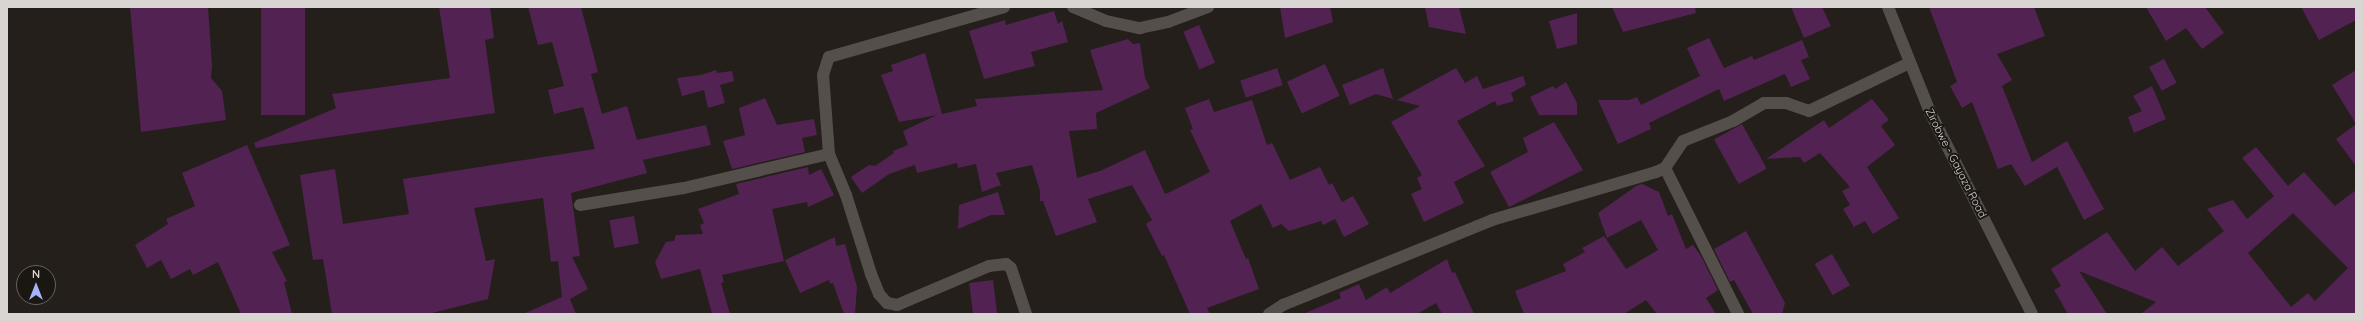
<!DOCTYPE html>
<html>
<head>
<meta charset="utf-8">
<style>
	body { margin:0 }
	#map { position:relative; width:2363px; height:321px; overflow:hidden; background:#241f1b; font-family:Quicksand,sans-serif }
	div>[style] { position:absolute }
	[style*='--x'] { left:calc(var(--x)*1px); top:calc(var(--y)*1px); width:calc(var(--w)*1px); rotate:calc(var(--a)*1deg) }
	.building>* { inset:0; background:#522253; transform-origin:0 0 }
	.minor>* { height:12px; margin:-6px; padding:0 6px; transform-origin:6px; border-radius:6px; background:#544f4b }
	span { translate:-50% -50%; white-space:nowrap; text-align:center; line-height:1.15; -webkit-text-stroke:4px #1a1612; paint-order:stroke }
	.street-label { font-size:11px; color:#d8d5d2 }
	.frame { position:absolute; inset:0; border:8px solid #d8d5d2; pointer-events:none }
	.north { position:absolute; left:16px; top:265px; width:40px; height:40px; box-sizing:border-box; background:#1a1612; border:1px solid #66625f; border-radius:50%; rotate:0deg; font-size:11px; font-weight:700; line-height:16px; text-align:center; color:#d8d5d2 }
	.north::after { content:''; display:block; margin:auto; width:14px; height:18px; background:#a6b1fc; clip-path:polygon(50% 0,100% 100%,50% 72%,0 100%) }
</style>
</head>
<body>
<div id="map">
	<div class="building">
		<div style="clip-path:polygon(130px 7px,208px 7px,212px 66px,211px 78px,222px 91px,226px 120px,141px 132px)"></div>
		<div style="left:261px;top:7px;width:44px;height:108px"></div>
		<div style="clip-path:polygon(439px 7px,490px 7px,494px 38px,485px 40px,495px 113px,256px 148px,254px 143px,336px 108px,332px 94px,450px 78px)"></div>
		<div style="clip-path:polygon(528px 7px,581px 7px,598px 72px,591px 74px,602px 114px,627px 106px,637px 140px,706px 125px,711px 145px,643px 160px,647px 173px,571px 193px,580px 256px,572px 257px,588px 289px,570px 299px,576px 314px,523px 314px,562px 297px,558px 261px,551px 262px,543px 198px,474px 208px,486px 261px,495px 259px,488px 299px,428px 314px,332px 314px,323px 259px,313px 260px,300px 175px,335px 169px,343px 224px,409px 214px,403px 179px,595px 149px,583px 107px,554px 114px,548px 90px,564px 86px,552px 42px,538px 45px)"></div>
		<div style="clip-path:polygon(1280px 7px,1330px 7px,1333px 22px,1285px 38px)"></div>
		<div style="clip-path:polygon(1425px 7px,1459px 7px,1466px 34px,1429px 27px)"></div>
		<div style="clip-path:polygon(1612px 7px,1695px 7px,1696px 13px,1623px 32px)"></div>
		<div style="clip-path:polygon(1791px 7px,1822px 7px,1831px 26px,1804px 38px)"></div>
		<div style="clip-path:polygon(1929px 7px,2034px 7px,2045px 36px,1997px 54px,2012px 80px,2002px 86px,2032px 162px,2067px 141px,2104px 209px,2084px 220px,2057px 167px,2025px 186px,2011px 164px,1998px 169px,1972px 102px,1962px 108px,1950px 86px,1957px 82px)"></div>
		<div style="clip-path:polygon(2146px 7px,2205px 7px,2224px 33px,2202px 49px,2186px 28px,2166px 41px)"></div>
		<div style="clip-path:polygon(2301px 7px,2356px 7px,2356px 20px,2319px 40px)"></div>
		<div style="clip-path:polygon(1054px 11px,1058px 24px,1062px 21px,1068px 42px,1031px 52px,1035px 66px,984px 79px,969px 31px,1005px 20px,1006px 25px)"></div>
		<div style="clip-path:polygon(1577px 13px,1577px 44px,1557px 49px,1549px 21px)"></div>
		<div style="left:1199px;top:25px;width:41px;height:17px;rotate:67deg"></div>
		<div style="clip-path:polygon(1709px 38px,1724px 68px,1752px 56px,1754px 60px,1802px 40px,1809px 57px,1801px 60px,1810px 79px,1791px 87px,1785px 74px,1724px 101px,1719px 89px,1649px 123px,1651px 129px,1618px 144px,1598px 100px,1629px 100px,1637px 97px,1641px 105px,1700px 76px,1687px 48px)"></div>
		<div style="clip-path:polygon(1128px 39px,1133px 44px,1140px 43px,1145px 78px,1150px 88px,1096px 113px,1097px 129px,1069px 131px,1077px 178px,1100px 171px,1145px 150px,1165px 194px,1170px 192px,1210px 172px,1190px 130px,1193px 129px,1185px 108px,1209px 99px,1214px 112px,1252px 100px,1267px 145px,1272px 143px,1290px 180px,1320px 167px,1329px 185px,1332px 183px,1342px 202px,1353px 196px,1369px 224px,1344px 237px,1335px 219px,1323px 225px,1321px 221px,1289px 231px,1281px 224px,1273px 228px,1261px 204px,1230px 221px,1246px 259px,1248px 258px,1259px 289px,1207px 308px,1210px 314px,1190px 314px,1164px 255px,1162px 256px,1146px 224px,1152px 220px,1132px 185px,1088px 199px,1097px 222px,1056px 236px,1043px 201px,1040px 201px,1040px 191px,1032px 165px,996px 173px,1001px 185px,982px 192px,976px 164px,958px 168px,957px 163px,917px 173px,915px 165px,889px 174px,862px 193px,851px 177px,869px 165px,875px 166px,894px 153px,893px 151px,908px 145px,903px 131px,937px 115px,899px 122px,881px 75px,893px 71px,891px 65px,925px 53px,942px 114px,977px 106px,975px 99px,1103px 90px,1090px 50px)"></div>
		<div style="left:2164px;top:59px;width:27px;height:17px;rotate:62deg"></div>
		<div style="left:1325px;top:64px;width:35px;height:42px;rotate:65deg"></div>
		<div style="left:1277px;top:68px;width:18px;height:39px;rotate:71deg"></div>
		<div style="clip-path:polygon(1383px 68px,1393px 99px,1376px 94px,1350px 105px,1342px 85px)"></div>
		<div style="clip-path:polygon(1456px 68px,1465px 83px,1477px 76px,1483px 89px,1523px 76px,1526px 85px,1511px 93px,1514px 101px,1497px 106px,1495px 101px,1457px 121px,1485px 166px,1454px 182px,1464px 203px,1424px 222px,1411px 194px,1422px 189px,1417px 178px,1422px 175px,1391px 122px,1420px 106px,1397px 100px)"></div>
		<div style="clip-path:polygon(716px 70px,717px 73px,732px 71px,734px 81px,720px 85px,725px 103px,708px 108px,704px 90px,682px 96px,677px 78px,701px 75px)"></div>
		<div style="clip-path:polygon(2356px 70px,2356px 124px,2332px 85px)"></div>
		<div style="clip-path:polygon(1566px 82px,1577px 103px,1577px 115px,1539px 115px,1530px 97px,1553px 86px,1555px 89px)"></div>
		<div style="clip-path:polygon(2152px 86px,2166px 119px,2134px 133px,2128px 117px,2142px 111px,2133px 96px)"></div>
		<div style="clip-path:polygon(765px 98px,777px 125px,814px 119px,817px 135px,802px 138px,805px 152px,732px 169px,723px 141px,745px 135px,739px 108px)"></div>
		<div style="clip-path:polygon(1872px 99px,1889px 120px,1881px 126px,1895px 145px,1867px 167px,1899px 218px,1873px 234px,1865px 221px,1854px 227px,1843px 209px,1850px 205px,1842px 191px,1850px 187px,1820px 153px,1804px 163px,1800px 157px,1766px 159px,1824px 120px,1829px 128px)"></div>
		<div style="clip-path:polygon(1554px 122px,1583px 170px,1509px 207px,1490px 172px,1528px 152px,1523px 138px)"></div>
		<div style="left:1742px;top:124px;width:51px;height:32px;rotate:61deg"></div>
		<div style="clip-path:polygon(2356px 124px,2356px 166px,2336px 139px)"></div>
		<div style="clip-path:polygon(247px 145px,290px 245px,272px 252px,287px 281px,284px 282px,292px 314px,241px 314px,218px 262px,193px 275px,190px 269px,171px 279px,161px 260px,147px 268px,135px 245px,168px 224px,166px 219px,195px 206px,182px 173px)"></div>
		<div style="clip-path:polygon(evenodd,2256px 147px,2288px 186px,2304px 172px,2335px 206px,2356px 190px,2356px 314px,2141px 314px,2156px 302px,2079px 271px,2107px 314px,2068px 314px,2054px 290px,2061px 286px,2051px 269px,2107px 232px,2135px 271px,2162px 247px,2178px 266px,2224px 231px,2207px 209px,2233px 200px,2247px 219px,2274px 196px,2242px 158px,2256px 147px,2293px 213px,2348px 268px,2315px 301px,2308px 293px,2291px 307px,2248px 253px,2293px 213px)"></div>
		<div style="clip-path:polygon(808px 167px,809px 175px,821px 169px,834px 195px,808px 207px,807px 202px,772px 209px,784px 261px,722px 275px,724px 282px,721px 283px,730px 314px,712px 314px,700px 269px,661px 279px,655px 262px,666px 242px,674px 241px,676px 235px,703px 234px,700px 225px,704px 223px,698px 209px,739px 194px,736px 184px)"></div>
		<div style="clip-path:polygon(1642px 184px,1659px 192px,1668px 216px,1672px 214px,1686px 249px,1693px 245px,1701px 256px,1718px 290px,1706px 298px,1716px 314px,1657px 314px,1646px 300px,1624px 314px,1524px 314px,1515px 291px,1566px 271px,1563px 264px,1585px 252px,1582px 248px,1604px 236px,1626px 269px,1658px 250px,1641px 220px,1607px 238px,1598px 213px,1636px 186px)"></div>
		<div style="clip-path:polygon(998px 192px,1005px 215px,991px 215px,958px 229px,959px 205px)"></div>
		<div style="left:634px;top:216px;width:28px;height:25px;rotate:80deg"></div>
		<div style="clip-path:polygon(1746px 231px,1785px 303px,1782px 314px,1753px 314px,1734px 280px,1730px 282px,1714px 249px)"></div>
		<div style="clip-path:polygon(835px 237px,836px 246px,845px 244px,857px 287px,855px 314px,844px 314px,833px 283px,830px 284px,829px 280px,800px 293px,785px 260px)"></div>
		<div style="left:1832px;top:254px;width:36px;height:20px;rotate:60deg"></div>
		<div style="clip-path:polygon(1447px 259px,1452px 273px,1455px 272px,1474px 314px,1442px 314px,1436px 303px,1417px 314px,1303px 314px,1341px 298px,1339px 293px,1359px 284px,1366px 300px,1387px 287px,1390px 293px)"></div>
		<div style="left:993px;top:280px;width:34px;height:24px;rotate:83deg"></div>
	</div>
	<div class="minor">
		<div style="--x:1073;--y:7;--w:36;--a:23"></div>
		<div style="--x:1106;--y:21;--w:35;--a:12"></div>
		<div style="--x:1140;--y:28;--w:29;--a:-12"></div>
		<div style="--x:1168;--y:22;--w:43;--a:-20.6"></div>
		<div style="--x:1888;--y:7;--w:113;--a:68.2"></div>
		<div style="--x:1930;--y:112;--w:226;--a:63.2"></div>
		<div style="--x:829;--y:154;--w:44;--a:67.5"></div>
		<div style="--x:846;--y:195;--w:83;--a:72.4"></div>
		<div style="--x:871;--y:274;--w:22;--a:68"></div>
		<div style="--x:879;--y:294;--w:12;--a:48"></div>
		<div style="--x:887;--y:303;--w:10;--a:11"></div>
		<div style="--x:897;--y:305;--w:100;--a:-23"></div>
		<div style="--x:989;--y:266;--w:17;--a:-7"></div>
		<div style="--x:1006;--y:264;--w:6;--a:39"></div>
		<div style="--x:1011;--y:268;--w:48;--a:71.9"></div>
		<div style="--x:1665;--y:168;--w:163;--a:63.4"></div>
		<div style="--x:580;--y:205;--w:105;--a:-9.3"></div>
		<div style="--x:684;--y:188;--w:149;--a:-13.2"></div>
		<div style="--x:829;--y:154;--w:79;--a:-94.3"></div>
		<div style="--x:823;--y:75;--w:19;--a:-72"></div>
		<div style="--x:829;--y:57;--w:182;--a:-15.9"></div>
		<div style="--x:1269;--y:314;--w:17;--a:-33"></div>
		<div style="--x:1283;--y:305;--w:226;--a:-22.1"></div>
		<div style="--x:1492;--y:220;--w:171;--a:-16.3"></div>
		<div style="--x:1656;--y:172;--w:10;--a:-24"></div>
		<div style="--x:1665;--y:168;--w:32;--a:-56"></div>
		<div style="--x:1683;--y:141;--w:54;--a:-21.8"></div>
		<div style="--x:1733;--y:121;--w:36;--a:-30"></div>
		<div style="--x:1764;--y:103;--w:22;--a:0"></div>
		<div style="--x:1786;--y:103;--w:24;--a:19"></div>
		<div style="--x:1809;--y:111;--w:111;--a:-25.6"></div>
	</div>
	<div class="street-label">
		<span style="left:1956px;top:163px;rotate:63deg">Zirobwe - Gayaza Road</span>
	</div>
	<div class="frame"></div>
	<div class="north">N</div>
</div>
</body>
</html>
